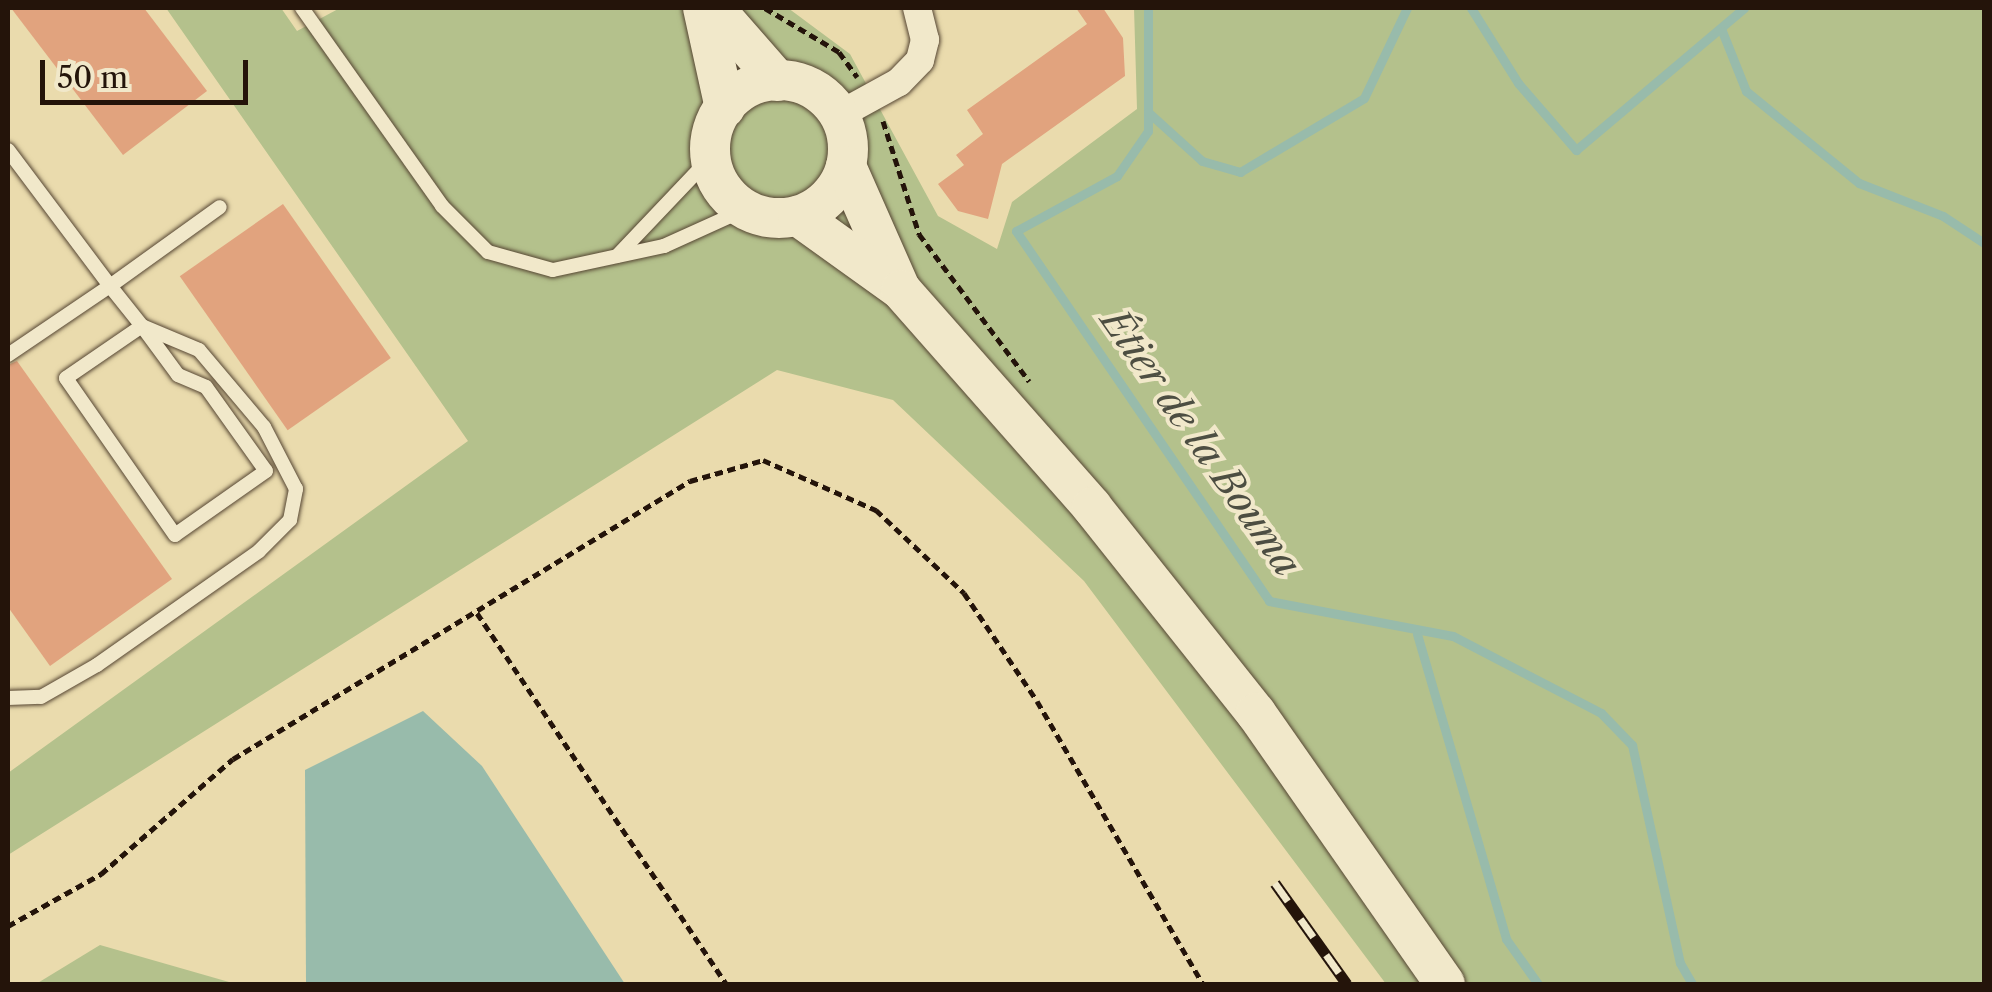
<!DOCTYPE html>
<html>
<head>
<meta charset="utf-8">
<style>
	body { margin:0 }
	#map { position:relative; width:1992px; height:992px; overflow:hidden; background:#eadbad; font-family:"Libre Caslon Text",serif }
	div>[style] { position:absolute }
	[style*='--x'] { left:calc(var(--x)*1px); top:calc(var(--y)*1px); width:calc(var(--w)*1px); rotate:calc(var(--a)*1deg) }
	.green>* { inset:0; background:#b4c18c }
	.water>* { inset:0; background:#98bbab }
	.stream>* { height:9px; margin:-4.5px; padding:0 4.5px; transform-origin:4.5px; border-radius:4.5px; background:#98bbab }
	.building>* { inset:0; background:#e1a37e; transform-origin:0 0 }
	.path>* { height:5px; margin-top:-2.5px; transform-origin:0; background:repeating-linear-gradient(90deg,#24140a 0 8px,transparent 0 13px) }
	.roads { filter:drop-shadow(0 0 2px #564633) drop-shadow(0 0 2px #564633) }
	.service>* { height:14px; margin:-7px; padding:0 7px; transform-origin:7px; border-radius:7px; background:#f1e8ca }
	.minor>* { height:28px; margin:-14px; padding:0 14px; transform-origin:14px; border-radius:14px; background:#f1e8ca }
	.secondary>* { height:40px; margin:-20px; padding:0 20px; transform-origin:20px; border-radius:20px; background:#f1e8ca }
	.secondary>.ring { margin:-20px; padding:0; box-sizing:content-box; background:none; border:40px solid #f1e8ca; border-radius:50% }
	.rail>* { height:11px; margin-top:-5.5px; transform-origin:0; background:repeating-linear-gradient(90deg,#f1e8ca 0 22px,#24140a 0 44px); box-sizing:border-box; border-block:2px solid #24140a }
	span { translate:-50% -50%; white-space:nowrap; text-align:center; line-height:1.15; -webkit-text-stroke:8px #f1e8ca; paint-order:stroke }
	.water-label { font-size:38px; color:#4d4e42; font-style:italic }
	.frame { position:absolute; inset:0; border:10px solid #24140a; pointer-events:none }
	.scale { position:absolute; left:40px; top:60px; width:208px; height:45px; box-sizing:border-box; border:5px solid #24140a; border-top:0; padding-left:12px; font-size:30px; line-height:35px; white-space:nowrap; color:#24140a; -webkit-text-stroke:8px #f1e8ca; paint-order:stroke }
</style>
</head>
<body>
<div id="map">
	<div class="green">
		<div style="clip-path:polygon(166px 8px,281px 8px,297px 31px,340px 8px,788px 8px,850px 54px,938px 216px,997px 249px,1012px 202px,1137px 109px,1134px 8px,1984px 8px,1984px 984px,1386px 984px,1084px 581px,893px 400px,777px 370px,8px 855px,8px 773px,468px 441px)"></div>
		<div style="clip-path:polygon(100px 945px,236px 984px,36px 984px)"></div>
	</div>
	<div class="water">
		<div style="clip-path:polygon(423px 711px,482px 766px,625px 984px,306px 984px,305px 770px)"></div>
	</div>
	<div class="stream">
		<div style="--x:1148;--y:8;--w:123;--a:90"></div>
		<div style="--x:1148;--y:131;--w:55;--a:124.6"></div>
		<div style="--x:1117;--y:176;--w:115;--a:151.4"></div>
		<div style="--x:1016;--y:231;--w:448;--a:55.6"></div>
		<div style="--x:1269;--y:601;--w:187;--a:10.8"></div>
		<div style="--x:1453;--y:636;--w:167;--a:27.5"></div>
		<div style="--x:1601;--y:713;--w:45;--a:45.9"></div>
		<div style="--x:1632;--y:745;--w:223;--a:77.6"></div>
		<div style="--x:1680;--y:963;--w:24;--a:60"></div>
		<div style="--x:1471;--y:8;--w:89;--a:57.9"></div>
		<div style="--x:1518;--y:83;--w:89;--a:49.1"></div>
		<div style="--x:1576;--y:150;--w:220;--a:-40.2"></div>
		<div style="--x:1722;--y:31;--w:65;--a:68.2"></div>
		<div style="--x:1746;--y:91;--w:146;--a:39.2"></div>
		<div style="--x:1859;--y:183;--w:90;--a:21.4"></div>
		<div style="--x:1943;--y:216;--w:49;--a:33.4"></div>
		<div style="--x:1148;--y:112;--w:73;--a:42.2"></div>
		<div style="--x:1202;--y:161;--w:40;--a:16"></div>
		<div style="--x:1240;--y:172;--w:144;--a:-30.8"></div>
		<div style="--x:1364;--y:98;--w:100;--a:-64.5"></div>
		<div style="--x:1417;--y:634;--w:318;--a:73.7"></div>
		<div style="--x:1506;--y:939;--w:55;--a:54.6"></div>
	</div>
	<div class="building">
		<div style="clip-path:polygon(11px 8px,144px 8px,207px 91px,123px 155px)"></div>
		<div style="clip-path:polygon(1076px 8px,1103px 8px,1123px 38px,1125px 76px,1002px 164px,988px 219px,958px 211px,938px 184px,964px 165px,956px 155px,983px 134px,967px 110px,1087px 24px)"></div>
		<div style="left:283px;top:204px;width:188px;height:126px;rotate:55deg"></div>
		<div style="clip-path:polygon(17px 361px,172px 579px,50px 666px,8px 607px,8px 365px)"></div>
	</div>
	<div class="path">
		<div style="--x:765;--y:8;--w:86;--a:30.7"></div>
		<div style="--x:839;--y:52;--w:31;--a:54"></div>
		<div style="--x:883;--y:121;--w:119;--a:72.3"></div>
		<div style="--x:919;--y:234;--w:184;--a:53.2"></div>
		<div style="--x:477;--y:613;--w:447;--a:56.1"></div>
		<div style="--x:8;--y:926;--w:107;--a:-29.2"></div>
		<div style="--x:101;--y:874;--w:175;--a:-41.1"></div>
		<div style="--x:233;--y:759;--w:535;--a:-31.31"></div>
		<div style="--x:690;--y:481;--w:76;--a:-16"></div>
		<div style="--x:763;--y:460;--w:124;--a:23.9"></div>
		<div style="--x:876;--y:510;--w:121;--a:43.3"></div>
		<div style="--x:964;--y:593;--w:130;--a:55.9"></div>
		<div style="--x:1037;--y:701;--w:328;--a:59.6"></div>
	</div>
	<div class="roads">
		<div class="service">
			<div style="--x:302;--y:8;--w:242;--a:54.7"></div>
			<div style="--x:442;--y:206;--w:65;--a:45"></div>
			<div style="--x:488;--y:252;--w:67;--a:15.5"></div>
			<div style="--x:553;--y:270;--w:114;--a:-12.2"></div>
			<div style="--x:664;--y:246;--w:90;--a:-24.3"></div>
			<div style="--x:8;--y:150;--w:170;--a:53.1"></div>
			<div style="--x:110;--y:286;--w:135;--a:-35.7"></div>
			<div style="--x:617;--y:256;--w:137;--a:-46.5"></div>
			<div style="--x:8;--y:355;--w:123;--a:-34.1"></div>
			<div style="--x:110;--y:286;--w:51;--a:51.3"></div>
			<div style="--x:142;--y:326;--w:61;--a:53.7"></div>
			<div style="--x:178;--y:375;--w:30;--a:23"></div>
			<div style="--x:206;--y:387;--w:103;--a:54.5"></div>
			<div style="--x:266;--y:471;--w:111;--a:144.9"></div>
			<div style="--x:175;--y:535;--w:191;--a:-124.8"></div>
			<div style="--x:66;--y:378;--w:92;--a:-34.4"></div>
			<div style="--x:8;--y:698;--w:33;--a:-2"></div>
			<div style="--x:41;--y:697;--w:64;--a:-29.7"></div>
			<div style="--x:97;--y:665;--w:198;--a:-35.1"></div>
			<div style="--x:259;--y:551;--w:44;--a:-45"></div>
			<div style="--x:290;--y:520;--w:32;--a:-79"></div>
			<div style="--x:296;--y:489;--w:70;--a:-117.3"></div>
			<div style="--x:264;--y:427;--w:101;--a:-130.2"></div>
			<div style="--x:199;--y:350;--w:62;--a:-157.2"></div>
		</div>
		<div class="minor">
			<div style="--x:839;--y:115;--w:68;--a:-28.8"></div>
			<div style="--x:899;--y:82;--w:30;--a:-46"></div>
			<div style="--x:920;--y:60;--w:21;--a:-76"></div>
			<div style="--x:925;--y:40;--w:33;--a:-104"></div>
		</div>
		<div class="secondary">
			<div style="--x:703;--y:8;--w:102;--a:77.6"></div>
			<div style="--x:714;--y:8;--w:97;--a:48.8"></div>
			<div class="ring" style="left:710px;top:80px;width:98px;height:98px"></div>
			<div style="--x:846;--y:166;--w:131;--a:66.2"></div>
			<div style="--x:798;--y:216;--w:127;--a:35.7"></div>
			<div style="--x:901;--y:290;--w:289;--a:48.6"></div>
			<div style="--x:1092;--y:507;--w:263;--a:51.5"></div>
			<div style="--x:1256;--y:713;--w:330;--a:55.1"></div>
		</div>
	</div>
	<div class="rail">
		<div style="--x:1275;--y:883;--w:124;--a:54.5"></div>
	</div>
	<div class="water-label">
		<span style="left:1201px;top:442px;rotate:55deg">Étier de la Bouma</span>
	</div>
	<div class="frame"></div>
	<div class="scale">50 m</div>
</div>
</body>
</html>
